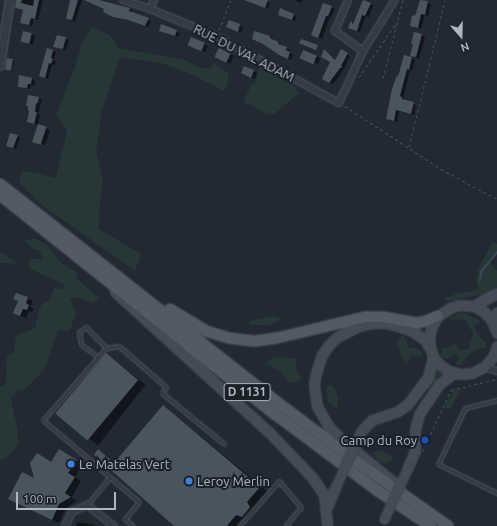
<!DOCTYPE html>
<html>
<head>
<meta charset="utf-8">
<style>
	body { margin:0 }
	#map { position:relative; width:497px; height:526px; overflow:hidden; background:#222933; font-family:Ubuntu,sans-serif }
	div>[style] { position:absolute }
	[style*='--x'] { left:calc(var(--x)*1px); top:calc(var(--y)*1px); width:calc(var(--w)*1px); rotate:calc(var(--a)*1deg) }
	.green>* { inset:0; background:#263736 }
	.shadow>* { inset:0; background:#0007; transform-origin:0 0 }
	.stream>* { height:2px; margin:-1px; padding:0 1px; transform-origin:1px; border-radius:1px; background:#39475b }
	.building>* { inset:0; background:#4a545f; transform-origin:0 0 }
	.path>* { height:1px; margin-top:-0.5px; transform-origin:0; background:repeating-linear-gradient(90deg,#435254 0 3px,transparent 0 6px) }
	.roads { filter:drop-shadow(0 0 1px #4f565f) drop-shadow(0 0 1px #4f565f) }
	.service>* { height:3px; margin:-1.5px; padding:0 1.5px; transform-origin:1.5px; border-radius:1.5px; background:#353b44 }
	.minor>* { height:6px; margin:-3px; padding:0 3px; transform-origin:3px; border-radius:3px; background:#353b44 }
	.tertiary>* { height:8px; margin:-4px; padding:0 4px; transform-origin:4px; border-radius:4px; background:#353b44 }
	.secondary>* { height:9px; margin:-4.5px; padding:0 4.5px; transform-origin:4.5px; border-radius:4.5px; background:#434b57 }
	.primary>* { height:10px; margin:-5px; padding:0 5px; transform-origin:5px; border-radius:5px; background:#535a64 }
	.bridges { filter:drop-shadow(0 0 1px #3e444e) drop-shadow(0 0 1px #3e444e) }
	.secondary-bridge>* { height:9px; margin:-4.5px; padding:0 4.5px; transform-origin:4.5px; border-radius:4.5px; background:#434b57 }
	.dots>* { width:11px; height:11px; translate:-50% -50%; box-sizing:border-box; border:2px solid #1a2028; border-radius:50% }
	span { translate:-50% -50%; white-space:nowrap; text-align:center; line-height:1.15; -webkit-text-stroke:4px #1a2028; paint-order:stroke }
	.shield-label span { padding:1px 3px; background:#1a2028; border:1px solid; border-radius:3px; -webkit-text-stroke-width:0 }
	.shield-label { font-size:12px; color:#afb6c1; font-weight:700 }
	.street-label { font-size:13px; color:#afb6c1 }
	.poi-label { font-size:13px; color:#afb6c1 }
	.right { translate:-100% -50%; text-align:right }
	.left { translate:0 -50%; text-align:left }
	.north { position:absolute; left:441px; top:16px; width:40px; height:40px; -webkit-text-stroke:3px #1a2028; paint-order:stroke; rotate:160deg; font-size:11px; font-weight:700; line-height:16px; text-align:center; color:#afb6c1 }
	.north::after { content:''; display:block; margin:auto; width:14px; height:18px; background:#afb6c1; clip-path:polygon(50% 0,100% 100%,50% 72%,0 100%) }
	.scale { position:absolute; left:16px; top:492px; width:100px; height:18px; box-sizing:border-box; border:2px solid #afb6c1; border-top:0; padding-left:5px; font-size:12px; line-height:14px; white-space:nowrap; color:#afb6c1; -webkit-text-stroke:3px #1a2028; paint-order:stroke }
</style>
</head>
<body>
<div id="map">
	<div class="green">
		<div style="clip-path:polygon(92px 27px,110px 35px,118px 48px,185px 60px,201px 68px,209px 69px,214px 63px,228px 73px,229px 79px,224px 91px,191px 74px,167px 65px,143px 60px,120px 58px,102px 110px,96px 151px,103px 179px,99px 212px,99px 229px,141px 254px,135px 271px,40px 204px,21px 184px,19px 178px,22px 170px,56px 178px,67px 131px,56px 115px,76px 64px,82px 43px)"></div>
		<div style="clip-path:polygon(260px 65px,295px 87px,299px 93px,274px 114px,267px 115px,252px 105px,247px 104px,244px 100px,251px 86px,255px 82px)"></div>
		<div style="clip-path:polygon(35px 238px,47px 245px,62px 264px,66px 265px,78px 274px,76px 278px,99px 298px,93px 303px,83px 299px,74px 297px,70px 299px,76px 311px,71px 328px,68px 331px,58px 330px,44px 370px,24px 390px,18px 389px,11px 399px,18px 432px,18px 445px,7px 457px,0 461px,0 387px,5px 384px,6px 379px,7px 356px,14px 351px,16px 336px,35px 328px,39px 310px,42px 304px,49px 301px,54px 288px,66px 289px,63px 284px,57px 281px,28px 268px,29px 262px,31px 259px,43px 259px,39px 250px,33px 249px,25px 241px)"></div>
		<div style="clip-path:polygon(493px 242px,497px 244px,497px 254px,490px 263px,497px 271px,497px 288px,495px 291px,490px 295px,473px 296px,453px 301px,445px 301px,446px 298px,456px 294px,479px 289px,476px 280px,479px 268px)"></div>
		<div style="clip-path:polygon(0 252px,6px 255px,18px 264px,0 263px)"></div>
		<div style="clip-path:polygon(462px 312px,479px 320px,479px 323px,474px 325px,478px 335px,486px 343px,485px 348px,479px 348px,472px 352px,464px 359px,462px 365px,458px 365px,456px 363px,459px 358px,457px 353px,455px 353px,447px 359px,441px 356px,441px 351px,443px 348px,447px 348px,456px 343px,459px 350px,467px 350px,469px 347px,473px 333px,465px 320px,447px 319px)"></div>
		<div style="clip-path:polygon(275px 316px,281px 319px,270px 325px,251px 325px,248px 321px)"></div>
		<div style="clip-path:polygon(400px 336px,404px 336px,409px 348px,415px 347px,422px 352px,422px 356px,418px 357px,410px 355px,411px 359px,407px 364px,405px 363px,397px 344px)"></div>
		<div style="clip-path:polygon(275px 357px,295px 358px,297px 364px,296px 368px,302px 378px,293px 383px,289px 382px,278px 370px,267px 365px,266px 362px)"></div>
		<div style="clip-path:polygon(435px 372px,440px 372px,443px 375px,438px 377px,429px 390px,426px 387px)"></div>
		<div style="clip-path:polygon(328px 385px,332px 385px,335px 389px,338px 397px,338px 408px,334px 407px,328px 402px,326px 390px)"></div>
		<div style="clip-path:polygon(461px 389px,460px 393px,450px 409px,446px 408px,445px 405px,453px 391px)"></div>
		<div style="clip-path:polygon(380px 450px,392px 456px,393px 460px,387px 463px,380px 463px,372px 453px)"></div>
	</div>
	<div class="shadow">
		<div style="clip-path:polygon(17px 0,43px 0,38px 20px,34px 19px,32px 26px,24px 24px,24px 11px,16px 8px)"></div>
		<div style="clip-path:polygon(71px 0,82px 0,75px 22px,67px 19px)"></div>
		<div style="clip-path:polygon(89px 0,97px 0,129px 9px,132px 10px,132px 13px,151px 21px,148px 27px,131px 21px,117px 18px,105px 11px,105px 9px)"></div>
		<div style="clip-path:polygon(255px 0,265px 0,270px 3px,268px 9px,254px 3px)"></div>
		<div style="clip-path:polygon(294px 0,303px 0,301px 3px)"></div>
		<div style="clip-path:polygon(421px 0,431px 4px,428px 16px,425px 15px,421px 29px,411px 25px)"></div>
		<div style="clip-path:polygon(370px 4px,373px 5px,369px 17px,366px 16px,360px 32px,350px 28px,352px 22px,354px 23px)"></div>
		<div style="clip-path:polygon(331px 7px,335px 9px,331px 17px,330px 17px,322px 39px,312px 35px)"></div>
		<div style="clip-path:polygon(294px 15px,297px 16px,295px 21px,282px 16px)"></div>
		<div style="clip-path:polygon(229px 21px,243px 27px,241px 33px,231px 28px)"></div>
		<div style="clip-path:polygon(162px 25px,180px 33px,178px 37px,163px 32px)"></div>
		<div style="clip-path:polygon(32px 34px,35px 36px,33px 45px,22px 41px)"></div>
		<div style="clip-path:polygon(421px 35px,425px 37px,419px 59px,412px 56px)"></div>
		<div style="left:58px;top:36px;width:12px;height:11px;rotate:20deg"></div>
		<div style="clip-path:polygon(270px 37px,273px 39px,272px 40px,290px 50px,289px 52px,293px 55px,291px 60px,274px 52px,253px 38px)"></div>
		<div style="clip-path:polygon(204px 44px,208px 46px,205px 52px,192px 46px)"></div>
		<div style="clip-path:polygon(341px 50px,350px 56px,344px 69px,333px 84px,324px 78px,338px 64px)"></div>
		<div style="clip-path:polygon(53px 51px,56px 52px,54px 60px,56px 62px,55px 65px,52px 65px,48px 79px,43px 77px)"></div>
		<div style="clip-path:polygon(304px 52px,320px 58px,318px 64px,305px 59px)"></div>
		<div style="clip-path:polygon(230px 54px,234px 56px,230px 64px,216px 57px)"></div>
		<div style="clip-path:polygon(412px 58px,415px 60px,412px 71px,410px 70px,403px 99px,404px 101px,416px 105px,414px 115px,399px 111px,397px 122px,390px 120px,387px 118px,398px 76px,399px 77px)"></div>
		<div style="left:8px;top:59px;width:6px;height:11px;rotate:9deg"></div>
		<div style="clip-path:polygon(244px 67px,257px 73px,255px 79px,245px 75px)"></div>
		<div style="clip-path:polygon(20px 77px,35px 80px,35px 85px,31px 85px,30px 89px,19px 86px)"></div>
		<div style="clip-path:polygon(39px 98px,42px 100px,38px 114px,40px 115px,38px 125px,28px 121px)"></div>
		<div style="left:39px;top:126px;width:12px;height:16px;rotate:20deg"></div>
		<div style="clip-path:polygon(17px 136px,20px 138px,16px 149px,10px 147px)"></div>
		<div style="clip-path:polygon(16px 294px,33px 301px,30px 307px,34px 309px,32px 312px,29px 311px,26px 318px,20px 316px,19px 302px)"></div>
		<div style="left:106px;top:354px;width:50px;height:77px;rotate:38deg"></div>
		<div style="clip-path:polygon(164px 406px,267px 491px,254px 507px,256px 511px,249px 520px,244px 518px,237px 526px,177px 526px,98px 451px,115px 463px)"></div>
		<div style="clip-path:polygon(60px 450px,83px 464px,75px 477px,81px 481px,71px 498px,77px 501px,66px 508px,59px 523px,17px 502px,52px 463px)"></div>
		<div style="clip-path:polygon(77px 522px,91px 524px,95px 526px,76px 526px)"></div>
	</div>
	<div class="stream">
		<div style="--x:480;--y:280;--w:8;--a:-83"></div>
		<div style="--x:481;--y:272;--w:26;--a:-51"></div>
	</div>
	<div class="building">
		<div style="clip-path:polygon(16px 0,22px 0,21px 3px,33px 6px,34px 0,39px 0,35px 19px,31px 18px,29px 25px,20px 23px,23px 10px,15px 8px)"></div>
		<div style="clip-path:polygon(70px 0,78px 0,72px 20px,66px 19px)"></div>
		<div style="clip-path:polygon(84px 0,99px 0,130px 8px,129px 11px,149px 18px,145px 26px,128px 20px,113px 17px,103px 12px,104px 9px)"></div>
		<div style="clip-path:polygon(244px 0,268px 0,265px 8px)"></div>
		<div style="clip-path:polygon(363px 0,371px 3px,365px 16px,362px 15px,357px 31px,348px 28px,351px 21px,353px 24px)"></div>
		<div style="clip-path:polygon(420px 0,428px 1px,425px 15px,421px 14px,418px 28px,410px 26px,412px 15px,414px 16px,416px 13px)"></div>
		<div style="clip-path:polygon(323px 3px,332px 6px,328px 16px,326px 16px,318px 38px,311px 35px)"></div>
		<div style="clip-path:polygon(280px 8px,294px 14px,292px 20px,278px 15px)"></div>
		<div style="clip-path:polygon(229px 20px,240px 24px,238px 32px,226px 27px)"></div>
		<div style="clip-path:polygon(161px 24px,177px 30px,175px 36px,159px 31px)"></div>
		<div style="left:23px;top:31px;width:9px;height:11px;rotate:13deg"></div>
		<div style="clip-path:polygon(254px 31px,270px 36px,270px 38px,278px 42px,278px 44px,287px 47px,286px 50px,290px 52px,288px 59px,279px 55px,261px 43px,252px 39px)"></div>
		<div style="clip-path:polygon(414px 32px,422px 34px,416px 57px,410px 56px,413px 44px,411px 44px)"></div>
		<div style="clip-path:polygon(57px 35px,66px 37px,63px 49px,53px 47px)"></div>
		<div style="left:191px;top:37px;width:15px;height:9px;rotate:23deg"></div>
		<div style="clip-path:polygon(301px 39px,318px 45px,316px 50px,299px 43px)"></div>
		<div style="clip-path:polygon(47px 48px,53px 50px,51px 58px,53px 59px,51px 64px,49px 63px,45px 78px,39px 76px)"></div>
		<div style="left:219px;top:48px;width:13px;height:10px;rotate:27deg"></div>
		<div style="clip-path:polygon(324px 49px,335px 60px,341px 49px,348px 53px,341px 66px,343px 67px,340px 68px,329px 83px,322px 79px,330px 62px,321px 57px)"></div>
		<div style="left:303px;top:50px;width:15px;height:9px;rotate:23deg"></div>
		<div style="clip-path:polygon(404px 55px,412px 57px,409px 70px,407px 69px,400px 96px,402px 97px,402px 99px,414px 102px,411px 114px,396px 110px,394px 121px,386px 119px,392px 89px,397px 75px,398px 77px)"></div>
		<div style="left:7px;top:58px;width:6px;height:12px;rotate:9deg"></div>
		<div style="clip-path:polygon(244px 66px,254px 70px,251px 78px,241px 73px)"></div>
		<div style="clip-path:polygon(19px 75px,32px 78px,31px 84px,28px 84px,27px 88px,18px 87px)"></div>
		<div style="clip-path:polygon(28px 95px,39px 97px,38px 102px,36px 104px,35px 112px,37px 112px,34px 124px,27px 122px,29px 111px,28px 110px,28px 106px,26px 106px)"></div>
		<div style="left:38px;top:124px;width:9px;height:19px;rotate:18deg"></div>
		<div style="clip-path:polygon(10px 133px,18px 135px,13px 148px,6px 146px)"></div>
		<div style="clip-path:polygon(16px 293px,28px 297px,26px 303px,29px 305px,27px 310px,23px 309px,20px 316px,13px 313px,18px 301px,13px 299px)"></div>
		<div style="left:106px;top:353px;width:42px;height:79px;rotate:40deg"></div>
		<div style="clip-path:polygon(163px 405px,260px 487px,247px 502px,250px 507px,242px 517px,236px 515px,227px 526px,174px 526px,94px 455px,98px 449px,114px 463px)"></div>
		<div style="clip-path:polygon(59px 449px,77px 460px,68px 473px,75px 477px,65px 493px,71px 497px,59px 504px,52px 520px,8px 499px,22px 472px,34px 478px,30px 463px,37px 453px,51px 462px)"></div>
	</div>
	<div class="path">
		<div style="--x:219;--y:30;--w:32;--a:-68"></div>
		<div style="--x:359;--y:77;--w:67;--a:-55.4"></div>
		<div style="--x:383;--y:78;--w:81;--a:-75.6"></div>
		<div style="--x:345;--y:106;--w:115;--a:33.3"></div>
		<div style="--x:441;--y:169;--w:64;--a:28.2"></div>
		<div style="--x:409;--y:147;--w:151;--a:-76.2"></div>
		<div style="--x:423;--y:451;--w:67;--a:-65.3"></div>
		<div style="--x:451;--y:390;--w:47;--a:-13.4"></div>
	</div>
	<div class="roads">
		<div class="service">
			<div style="--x:98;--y:357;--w:21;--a:-143"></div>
			<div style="--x:81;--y:344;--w:12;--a:-99"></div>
			<div style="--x:79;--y:332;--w:9;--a:-36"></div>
			<div style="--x:86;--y:327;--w:29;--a:46"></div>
			<div style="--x:497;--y:400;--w:33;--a:166"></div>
			<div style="--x:465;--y:408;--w:62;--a:115.7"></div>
			<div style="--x:438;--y:464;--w:66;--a:26.2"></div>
			<div style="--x:87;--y:505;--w:35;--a:-51"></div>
			<div style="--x:133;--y:526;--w:11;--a:-139"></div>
			<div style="--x:125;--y:519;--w:22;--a:-51"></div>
			<div style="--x:139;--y:502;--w:126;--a:-139.5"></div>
			<div style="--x:43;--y:420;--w:96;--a:-48.8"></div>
			<div style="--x:106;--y:348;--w:13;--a:-9"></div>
			<div style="--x:119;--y:346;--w:62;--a:41.1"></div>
			<div style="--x:166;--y:387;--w:7;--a:124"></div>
			<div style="--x:162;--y:393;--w:80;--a:39.4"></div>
			<div style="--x:239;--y:526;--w:60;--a:-48.4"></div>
			<div style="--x:279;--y:481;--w:34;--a:50"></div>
			<div style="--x:301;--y:507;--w:25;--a:130"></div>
		</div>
		<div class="minor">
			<div style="--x:123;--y:0;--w:28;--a:18"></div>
			<div style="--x:150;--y:9;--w:71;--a:22.2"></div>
			<div style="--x:216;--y:36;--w:140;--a:28.6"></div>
			<div style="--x:339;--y:103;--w:57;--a:-65.2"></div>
			<div style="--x:363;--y:51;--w:60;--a:-57.9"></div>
			<div style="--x:348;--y:0;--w:34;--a:113"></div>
			<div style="--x:335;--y:31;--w:34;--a:36"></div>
			<div style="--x:150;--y:9;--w:10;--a:-66"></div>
			<div style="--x:484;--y:367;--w:14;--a:17"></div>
			<div style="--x:65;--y:526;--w:16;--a:-63"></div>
			<div style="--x:72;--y:512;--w:17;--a:-25"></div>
			<div style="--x:87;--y:505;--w:34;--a:38"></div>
		</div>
		<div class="tertiary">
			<div style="--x:0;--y:66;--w:67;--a:-81.4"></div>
		</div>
		<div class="secondary">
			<div style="--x:115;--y:292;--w:207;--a:42.3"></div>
			<div style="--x:268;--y:431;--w:64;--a:46.3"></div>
			<div style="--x:312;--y:477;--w:22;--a:56"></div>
			<div style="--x:324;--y:495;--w:31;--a:84"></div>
			<div style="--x:473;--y:306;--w:27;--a:-28"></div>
			<div style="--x:494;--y:324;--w:12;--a:-76"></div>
			<div style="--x:497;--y:333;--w:15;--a:-113"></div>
			<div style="--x:491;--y:319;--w:11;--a:-135"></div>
			<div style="--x:483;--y:311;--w:11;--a:-153"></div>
			<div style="--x:473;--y:306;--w:14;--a:-176"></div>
			<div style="--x:459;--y:305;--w:9;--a:162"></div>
			<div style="--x:450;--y:308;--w:14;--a:146"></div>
			<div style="--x:438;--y:316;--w:14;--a:120"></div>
			<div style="--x:431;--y:328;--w:14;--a:98"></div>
			<div style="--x:429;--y:342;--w:16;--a:75"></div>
			<div style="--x:433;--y:357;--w:11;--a:49"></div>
			<div style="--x:440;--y:365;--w:11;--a:34"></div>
			<div style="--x:449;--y:371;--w:11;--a:15"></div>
			<div style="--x:460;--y:374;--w:12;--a:-5"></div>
			<div style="--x:472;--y:373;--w:13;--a:-27"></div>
			<div style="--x:484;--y:367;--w:13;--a:-48"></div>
			<div style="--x:493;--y:357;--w:12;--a:-70"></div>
			<div style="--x:361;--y:431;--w:16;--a:-45"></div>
			<div style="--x:372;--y:420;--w:28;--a:-19"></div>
			<div style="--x:398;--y:411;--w:11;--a:-34"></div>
			<div style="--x:407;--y:405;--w:35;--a:-53"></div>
			<div style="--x:428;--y:377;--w:21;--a:-76"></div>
			<div style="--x:408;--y:467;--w:17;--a:-66"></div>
			<div style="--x:415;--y:451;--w:21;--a:-90"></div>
			<div style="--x:415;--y:430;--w:16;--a:-76"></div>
			<div style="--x:419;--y:414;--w:36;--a:-56"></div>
			<div style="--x:439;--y:384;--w:19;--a:-36"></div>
			<div style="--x:396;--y:484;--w:62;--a:-140.9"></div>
			<div style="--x:348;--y:445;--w:26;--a:-137"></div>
			<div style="--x:329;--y:427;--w:24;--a:-120"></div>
			<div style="--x:317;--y:406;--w:22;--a:-98"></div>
			<div style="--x:314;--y:384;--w:11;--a:-80"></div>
			<div style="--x:316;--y:373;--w:19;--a:-72"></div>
			<div style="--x:322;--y:355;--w:11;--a:-56"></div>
			<div style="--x:328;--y:346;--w:13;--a:-45"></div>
			<div style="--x:337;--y:337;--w:25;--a:-27"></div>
			<div style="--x:359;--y:326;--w:13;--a:-13"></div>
			<div style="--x:372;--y:323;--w:14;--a:0"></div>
			<div style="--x:386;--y:323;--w:16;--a:15"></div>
			<div style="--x:401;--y:327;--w:14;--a:21"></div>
			<div style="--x:414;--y:332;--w:14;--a:36"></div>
			<div style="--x:425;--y:340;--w:8;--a:60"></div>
			<div style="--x:327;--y:507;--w:23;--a:-67"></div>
		</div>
		<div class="primary">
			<div style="--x:0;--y:184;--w:357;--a:38.2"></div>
			<div style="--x:281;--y:405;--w:94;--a:36.7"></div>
			<div style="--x:356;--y:461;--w:113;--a:35.2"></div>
			<div style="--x:0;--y:195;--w:353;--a:38.6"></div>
			<div style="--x:276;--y:415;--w:127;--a:36.7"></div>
			<div style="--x:378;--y:491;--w:63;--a:33.9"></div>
			<div style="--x:170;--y:309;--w:42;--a:31.4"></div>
			<div style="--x:206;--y:331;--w:24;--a:17"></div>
			<div style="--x:229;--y:338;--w:26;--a:7"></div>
			<div style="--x:255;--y:341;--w:22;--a:-8"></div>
			<div style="--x:277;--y:338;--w:90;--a:-13.4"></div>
			<div style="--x:365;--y:317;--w:18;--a:0"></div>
			<div style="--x:383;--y:317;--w:35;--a:10"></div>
			<div style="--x:417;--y:323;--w:9;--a:-13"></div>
			<div style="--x:426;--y:321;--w:13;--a:-23"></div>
		</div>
	</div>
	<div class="bridges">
		<div class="secondary-bridge">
			<div style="--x:336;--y:486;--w:60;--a:-65.6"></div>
			<div style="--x:384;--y:519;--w:57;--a:-65.2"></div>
		</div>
	</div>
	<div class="dots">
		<div style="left:425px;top:440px;background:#1a4fb4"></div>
		<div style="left:71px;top:464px;background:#3f7fe0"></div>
		<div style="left:189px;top:481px;background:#3f7fe0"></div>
	</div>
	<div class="shield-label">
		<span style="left:247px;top:392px">D 1131</span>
	</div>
	<div class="street-label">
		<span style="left:244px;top:53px;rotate:27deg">RUE DU VAL ADAM</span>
	</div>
	<div class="poi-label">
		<span class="right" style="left:417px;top:440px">Camp du Roy</span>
		<span class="left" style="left:79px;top:464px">Le Matelas Vert</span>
		<span class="left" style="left:197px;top:481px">Leroy Merlin</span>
	</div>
	<div class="north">N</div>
	<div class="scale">100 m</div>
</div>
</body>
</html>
